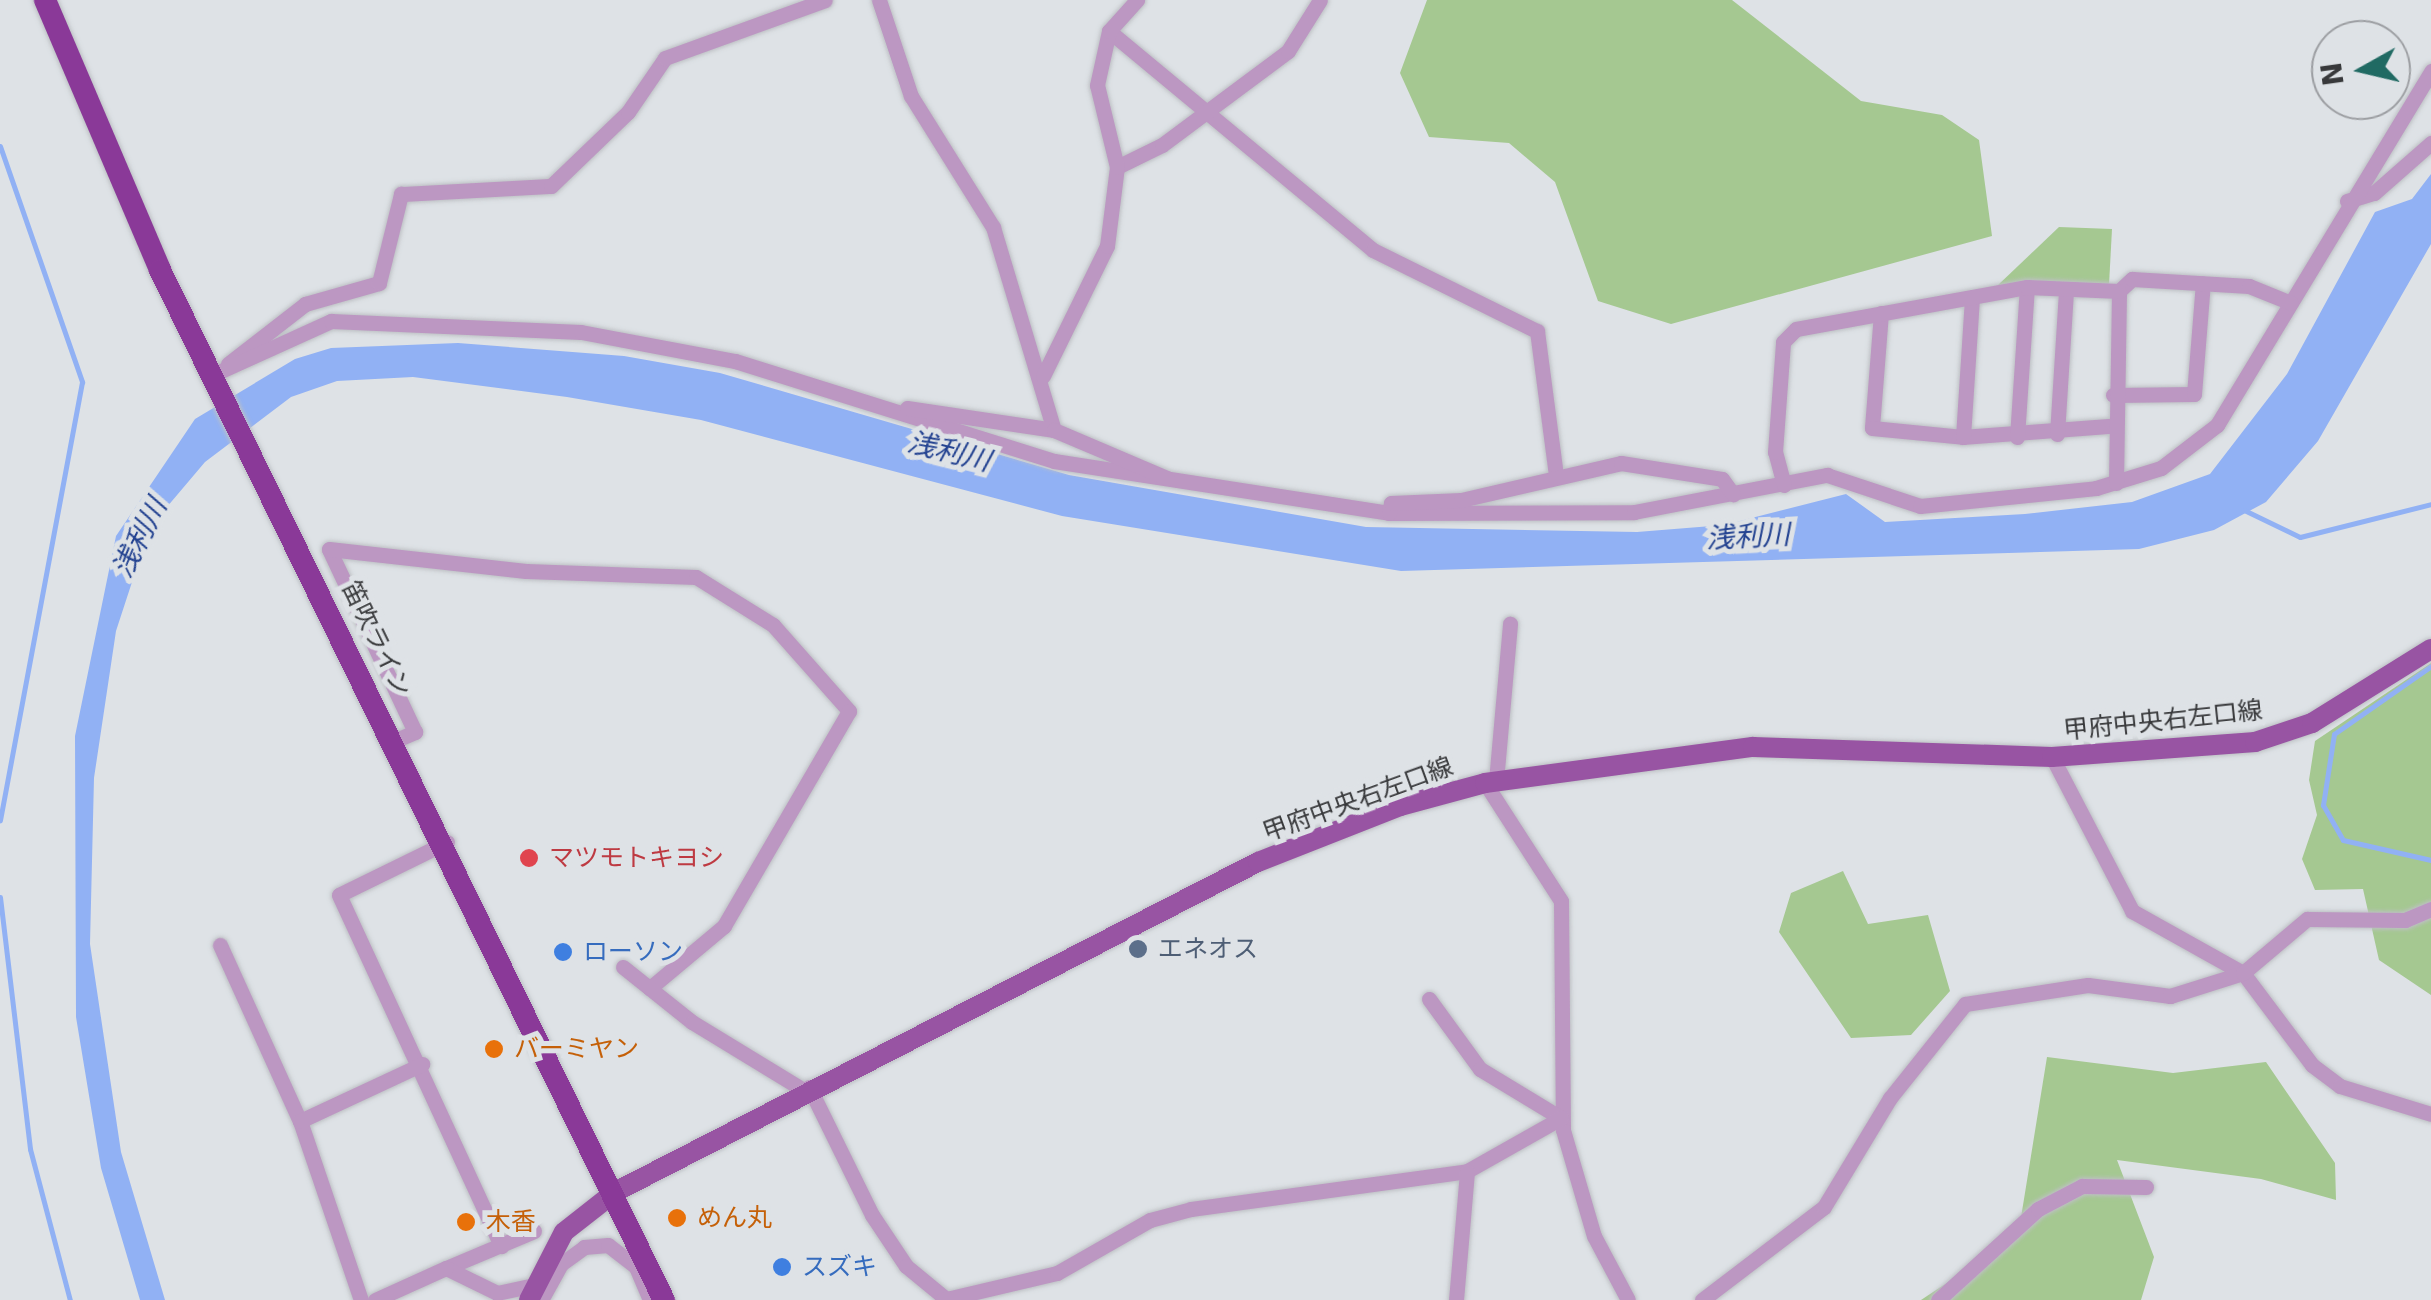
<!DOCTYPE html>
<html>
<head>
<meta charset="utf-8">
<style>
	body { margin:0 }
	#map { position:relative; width:2431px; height:1300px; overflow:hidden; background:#dee2e6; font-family:"DejaVu Sans","Noto Sans JP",sans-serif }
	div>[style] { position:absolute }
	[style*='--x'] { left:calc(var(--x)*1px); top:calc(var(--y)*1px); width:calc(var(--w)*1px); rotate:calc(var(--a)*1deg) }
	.green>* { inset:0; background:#a5c891 }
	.water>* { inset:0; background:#91b1f4 }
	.stream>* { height:5px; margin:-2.5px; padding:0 2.5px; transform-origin:2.5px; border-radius:2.5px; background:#91b1f4 }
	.roads { filter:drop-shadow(0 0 2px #bdc0c4) drop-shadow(0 0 2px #bdc0c4) }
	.minor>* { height:15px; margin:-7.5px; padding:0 7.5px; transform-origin:7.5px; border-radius:7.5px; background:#bc97c2 }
	.major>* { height:20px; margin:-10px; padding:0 10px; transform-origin:10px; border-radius:10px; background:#9854a3 }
	.highway>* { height:22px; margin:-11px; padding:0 11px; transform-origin:11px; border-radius:11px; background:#8a3998 }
	.dots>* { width:28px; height:28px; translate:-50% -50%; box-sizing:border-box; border:5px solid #dee2e6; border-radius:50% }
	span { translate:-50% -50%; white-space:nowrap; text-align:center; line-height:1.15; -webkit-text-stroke:10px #dee2e6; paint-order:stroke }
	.street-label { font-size:25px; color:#38393b }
	.health-label { font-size:25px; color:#be3a42 }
	.left { translate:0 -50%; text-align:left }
	.service-label { font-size:25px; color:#4e5e75 }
	.shop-label { font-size:25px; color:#366cbe }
	.food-label { font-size:25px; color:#c56008 }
	.water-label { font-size:28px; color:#244391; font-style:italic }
	.north { position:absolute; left:2311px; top:20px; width:100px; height:100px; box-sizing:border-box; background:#dee2e6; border:2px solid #9c9ea2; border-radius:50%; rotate:262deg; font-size:28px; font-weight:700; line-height:40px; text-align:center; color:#38393b }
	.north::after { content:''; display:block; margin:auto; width:35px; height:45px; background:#206a63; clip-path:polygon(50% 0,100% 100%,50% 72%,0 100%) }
</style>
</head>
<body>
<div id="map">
	<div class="green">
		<div style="clip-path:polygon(1427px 0,1732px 0,1861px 101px,1942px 115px,1979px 140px,1992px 236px,1671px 324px,1598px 301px,1555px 182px,1509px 143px,1429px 137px,1400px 73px)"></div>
		<div style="clip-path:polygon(2059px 227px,2112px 229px,2109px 285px,1997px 286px)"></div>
		<div style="clip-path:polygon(2431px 663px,2431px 995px,2379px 960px,2363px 889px,2315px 890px,2302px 859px,2317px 815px,2309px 780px,2315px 741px)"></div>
		<div style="clip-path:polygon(1843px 871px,1868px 924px,1928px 915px,1950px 991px,1911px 1035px,1851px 1038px,1779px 932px,1791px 893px)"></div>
		<div style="clip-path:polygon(2047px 1057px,2173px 1073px,2266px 1062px,2335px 1163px,2336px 1200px,2261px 1179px,2117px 1160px,2154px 1257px,2141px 1300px,1921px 1300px,2018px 1236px)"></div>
	</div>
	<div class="water">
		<div style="clip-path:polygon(2431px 174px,2431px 244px,2318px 441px,2266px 502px,2214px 530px,2139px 549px,1401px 571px,1062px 516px,701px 420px,567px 397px,413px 377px,337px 381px,291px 397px,205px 462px,150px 527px,116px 631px,94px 778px,90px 944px,121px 1152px,165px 1300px,140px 1300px,101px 1168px,76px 1017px,75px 736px,116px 536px,195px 419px,295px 359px,331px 348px,458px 343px,624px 356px,720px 373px,1069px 475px,1366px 527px,1637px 532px,1724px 525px,1846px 494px,1885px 522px,2025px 514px,2132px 502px,2210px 474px,2287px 374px,2375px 212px,2412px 199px)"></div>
	</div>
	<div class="stream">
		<div style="--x:0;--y:146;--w:250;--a:70.8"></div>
		<div style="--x:82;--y:382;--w:446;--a:100.6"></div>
		<div style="--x:2244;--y:510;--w:62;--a:25.7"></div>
		<div style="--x:2300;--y:537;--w:135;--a:-14.1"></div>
		<div style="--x:2431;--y:666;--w:118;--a:145"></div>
		<div style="--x:2334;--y:734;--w:72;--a:98.8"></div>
		<div style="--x:2323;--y:805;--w:40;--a:60.3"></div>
		<div style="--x:2343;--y:840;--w:90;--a:12.8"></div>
		<div style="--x:0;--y:897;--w:254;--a:83.2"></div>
		<div style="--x:30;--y:1149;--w:156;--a:75.2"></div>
	</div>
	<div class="roads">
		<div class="minor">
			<div style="--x:879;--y:0;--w:101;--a:71.6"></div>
			<div style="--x:911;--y:96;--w:155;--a:58"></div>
			<div style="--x:993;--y:227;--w:212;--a:73.3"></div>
			<div style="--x:1109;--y:31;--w:343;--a:39.7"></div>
			<div style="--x:1373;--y:250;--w:183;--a:26.3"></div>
			<div style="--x:1537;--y:331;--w:145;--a:82.5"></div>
			<div style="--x:1117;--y:167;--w:50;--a:-26.1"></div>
			<div style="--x:1162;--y:145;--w:157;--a:-36.7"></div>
			<div style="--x:1288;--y:51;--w:60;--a:-57.9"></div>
			<div style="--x:2347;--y:201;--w:28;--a:-17"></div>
			<div style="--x:2374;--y:193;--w:76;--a:-41.3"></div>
			<div style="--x:1881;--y:313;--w:115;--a:94.5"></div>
			<div style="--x:1872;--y:428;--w:91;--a:5.6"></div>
			<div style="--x:1963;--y:437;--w:148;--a:-4.3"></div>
			<div style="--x:228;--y:364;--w:98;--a:-37.9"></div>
			<div style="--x:305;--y:304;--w:77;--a:-15.8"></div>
			<div style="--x:379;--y:283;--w:92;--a:-76.1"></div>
			<div style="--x:401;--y:194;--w:150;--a:-3.1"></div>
			<div style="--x:551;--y:186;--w:107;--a:-43.9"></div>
			<div style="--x:628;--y:112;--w:65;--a:-55.6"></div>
			<div style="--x:665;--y:58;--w:170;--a:-19.9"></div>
			<div style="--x:212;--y:375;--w:131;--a:-24.4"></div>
			<div style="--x:331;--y:321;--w:250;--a:2.5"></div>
			<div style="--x:581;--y:332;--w:157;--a:10.7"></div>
			<div style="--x:735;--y:361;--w:334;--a:17.4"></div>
			<div style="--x:1054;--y:461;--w:339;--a:8.8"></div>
			<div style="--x:1389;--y:513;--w:245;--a:-0.2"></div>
			<div style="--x:1634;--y:512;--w:197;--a:-10.9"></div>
			<div style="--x:1827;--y:475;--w:98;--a:18.4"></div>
			<div style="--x:1920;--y:506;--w:177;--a:-5.8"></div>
			<div style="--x:2096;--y:488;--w:68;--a:-17.1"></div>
			<div style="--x:2161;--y:468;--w:71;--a:-37.5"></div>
			<div style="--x:2217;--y:425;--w:414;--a:-58.8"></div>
			<div style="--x:1043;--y:376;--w:145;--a:-63.8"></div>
			<div style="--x:1107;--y:246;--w:80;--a:-82.8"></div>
			<div style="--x:1117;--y:167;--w:84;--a:-103.7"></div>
			<div style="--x:1097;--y:85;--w:55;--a:-77.5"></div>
			<div style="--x:1109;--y:31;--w:42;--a:-47.9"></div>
			<div style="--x:2113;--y:395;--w:81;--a:-0.7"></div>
			<div style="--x:2194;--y:394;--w:111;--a:-85.4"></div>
			<div style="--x:907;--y:408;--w:149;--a:8.5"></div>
			<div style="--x:1054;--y:430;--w:123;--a:23"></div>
			<div style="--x:2057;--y:434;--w:145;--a:-86.4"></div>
			<div style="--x:1963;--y:437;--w:140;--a:-86.3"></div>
			<div style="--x:2017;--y:437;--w:150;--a:-86.2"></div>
			<div style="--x:2116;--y:483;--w:192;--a:-89.1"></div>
			<div style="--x:2119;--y:291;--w:18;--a:-43"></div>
			<div style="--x:2132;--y:279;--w:117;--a:3.4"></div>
			<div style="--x:2249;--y:286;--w:45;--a:22"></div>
			<div style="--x:1784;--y:485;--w:34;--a:-105"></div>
			<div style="--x:1775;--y:452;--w:110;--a:-85.8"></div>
			<div style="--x:1783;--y:342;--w:18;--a:-45"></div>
			<div style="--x:1796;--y:329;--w:235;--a:-10.3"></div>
			<div style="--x:2027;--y:287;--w:92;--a:2.5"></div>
			<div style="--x:1389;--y:513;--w:10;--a:-79"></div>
			<div style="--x:1391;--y:503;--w:70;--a:-2.5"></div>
			<div style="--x:1461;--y:500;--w:164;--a:-13"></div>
			<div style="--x:1621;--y:463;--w:102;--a:9"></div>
			<div style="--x:1722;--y:479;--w:19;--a:54"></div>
			<div style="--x:396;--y:740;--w:21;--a:-23"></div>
			<div style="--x:415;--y:732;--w:202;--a:-115.2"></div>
			<div style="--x:329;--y:549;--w:198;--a:6.4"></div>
			<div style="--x:526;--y:571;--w:170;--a:2"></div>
			<div style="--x:696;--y:577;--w:91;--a:31.9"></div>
			<div style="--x:773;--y:625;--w:115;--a:48.5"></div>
			<div style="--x:849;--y:711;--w:249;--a:120.2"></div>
			<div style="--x:724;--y:926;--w:97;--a:140"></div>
			<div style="--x:2052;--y:757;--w:174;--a:62.5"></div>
			<div style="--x:2132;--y:911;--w:127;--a:29.2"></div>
			<div style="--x:2243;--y:973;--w:115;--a:53.1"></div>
			<div style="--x:2312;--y:1065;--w:35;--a:37"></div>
			<div style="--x:2340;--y:1086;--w:95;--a:17.1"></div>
			<div style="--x:1496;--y:781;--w:158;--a:-84.9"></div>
			<div style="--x:1485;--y:783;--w:140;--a:57.2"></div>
			<div style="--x:1561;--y:901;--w:229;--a:89.5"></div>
			<div style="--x:1563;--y:1130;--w:110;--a:73.7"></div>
			<div style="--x:1594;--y:1236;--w:72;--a:62"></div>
			<div style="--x:447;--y:842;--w:120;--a:153.9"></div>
			<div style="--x:339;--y:895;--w:387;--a:65.2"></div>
			<div style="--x:220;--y:945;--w:193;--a:65.6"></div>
			<div style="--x:300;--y:1121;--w:189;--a:71.2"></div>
			<div style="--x:623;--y:967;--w:88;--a:38.6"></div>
			<div style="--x:692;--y:1022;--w:132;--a:31.4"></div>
			<div style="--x:1429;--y:999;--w:87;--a:53.9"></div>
			<div style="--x:1480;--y:1069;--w:95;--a:31.2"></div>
			<div style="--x:809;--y:1087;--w:143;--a:63.8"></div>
			<div style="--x:872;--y:1215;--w:61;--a:56.3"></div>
			<div style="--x:906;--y:1266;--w:50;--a:39.4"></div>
			<div style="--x:300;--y:1121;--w:135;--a:-25"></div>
			<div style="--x:534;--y:1231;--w:95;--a:157.2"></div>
			<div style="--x:446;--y:1268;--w:57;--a:26.1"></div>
			<div style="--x:497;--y:1293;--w:39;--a:-12"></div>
			<div style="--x:375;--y:1300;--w:78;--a:-24.3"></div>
			<div style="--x:541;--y:1300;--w:41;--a:-60.9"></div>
			<div style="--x:561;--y:1264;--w:29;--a:-36"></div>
			<div style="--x:584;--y:1247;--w:24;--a:-5"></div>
			<div style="--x:608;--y:1245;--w:36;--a:38"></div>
			<div style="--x:636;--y:1267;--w:36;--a:67"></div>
			<div style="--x:942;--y:1300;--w:118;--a:-13.2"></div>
			<div style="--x:1057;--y:1273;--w:107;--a:-29.7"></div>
			<div style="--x:1150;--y:1220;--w:42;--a:-15"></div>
			<div style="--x:1191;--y:1209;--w:279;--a:-7.8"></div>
			<div style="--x:1467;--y:1171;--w:108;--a:-29.4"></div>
			<div style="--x:1456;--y:1300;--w:129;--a:-85.1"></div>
			<div style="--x:1702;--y:1300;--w:153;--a:-37.3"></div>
			<div style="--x:1824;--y:1207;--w:127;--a:-58.8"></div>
			<div style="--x:1890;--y:1098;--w:120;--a:-51.4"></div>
			<div style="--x:1965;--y:1004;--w:124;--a:-8.8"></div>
			<div style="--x:2088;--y:985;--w:83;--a:7.6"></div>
			<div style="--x:2170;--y:996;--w:77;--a:-17.5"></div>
			<div style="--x:2243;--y:973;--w:84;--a:-40.2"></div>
			<div style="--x:2307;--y:919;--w:98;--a:0.6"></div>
			<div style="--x:2405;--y:920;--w:28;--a:-23"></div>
			<div style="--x:1938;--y:1300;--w:135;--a:-42.3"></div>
			<div style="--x:2038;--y:1209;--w:50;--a:-27.6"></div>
			<div style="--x:2082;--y:1186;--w:64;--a:0.9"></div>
		</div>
		<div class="major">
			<div style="--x:529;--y:1300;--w:76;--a:-62.8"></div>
			<div style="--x:564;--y:1232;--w:65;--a:-38.1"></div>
			<div style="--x:615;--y:1192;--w:723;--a:-27.17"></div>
			<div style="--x:1258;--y:862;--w:153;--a:-21.5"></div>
			<div style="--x:1400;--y:806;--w:88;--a:-15.1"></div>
			<div style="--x:1485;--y:783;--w:270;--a:-7.7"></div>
			<div style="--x:1753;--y:747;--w:299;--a:1.9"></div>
			<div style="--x:2052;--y:757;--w:204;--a:-4.2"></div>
			<div style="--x:2255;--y:742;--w:60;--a:-18.4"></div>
			<div style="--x:2312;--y:723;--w:140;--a:-31.9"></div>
		</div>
		<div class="highway">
			<div style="--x:45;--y:0;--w:293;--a:66.9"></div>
			<div style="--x:160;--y:270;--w:1147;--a:63.93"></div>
		</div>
	</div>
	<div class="dots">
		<div style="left:529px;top:858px;background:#e0444e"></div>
		<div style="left:1138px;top:949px;background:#5c6f8a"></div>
		<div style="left:563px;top:952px;background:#3f7fe0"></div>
		<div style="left:494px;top:1049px;background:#e8710a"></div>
		<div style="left:677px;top:1218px;background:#e8710a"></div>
		<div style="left:466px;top:1222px;background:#e8710a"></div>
		<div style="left:782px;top:1267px;background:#3f7fe0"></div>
	</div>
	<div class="street-label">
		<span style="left:376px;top:639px;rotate:64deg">笛吹ライン</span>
		<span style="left:2163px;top:721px;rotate:-6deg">甲府中央右左口線</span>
		<span style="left:1358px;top:800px;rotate:-20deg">甲府中央右左口線</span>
	</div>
	<div class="health-label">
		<span class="left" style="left:549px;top:858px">マツモトキヨシ</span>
	</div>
	<div class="service-label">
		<span class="left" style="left:1158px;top:949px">エネオス</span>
	</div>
	<div class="shop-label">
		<span class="left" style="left:583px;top:952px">ローソン</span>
		<span class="left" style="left:802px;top:1267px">スズキ</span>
	</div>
	<div class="food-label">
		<span class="left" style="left:514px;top:1049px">バーミヤン</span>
		<span class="left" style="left:697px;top:1218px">めん丸</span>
		<span class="left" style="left:486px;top:1222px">木香</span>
	</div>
	<div class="water-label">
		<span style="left:949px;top:452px;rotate:14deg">浅利川</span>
		<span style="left:1748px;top:537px;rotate:-3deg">浅利川</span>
		<span style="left:140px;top:538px;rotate:-63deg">浅利川</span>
	</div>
	<div class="north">N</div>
</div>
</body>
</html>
